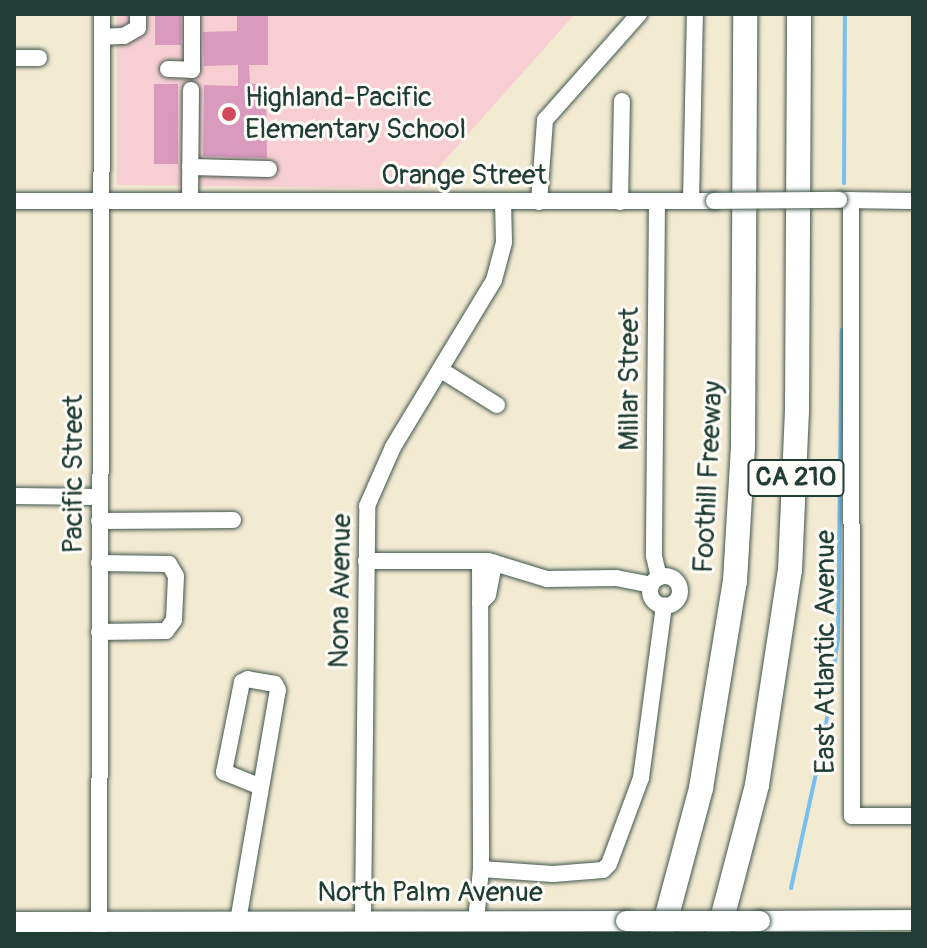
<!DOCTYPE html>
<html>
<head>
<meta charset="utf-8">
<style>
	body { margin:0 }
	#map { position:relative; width:927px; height:948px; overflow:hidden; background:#f3ead2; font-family:Pangolin,sans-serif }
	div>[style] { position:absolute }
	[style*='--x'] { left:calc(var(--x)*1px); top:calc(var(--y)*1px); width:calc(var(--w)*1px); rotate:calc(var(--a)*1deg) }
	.built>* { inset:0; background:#f7cfd2 }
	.stream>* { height:4px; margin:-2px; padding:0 2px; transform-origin:2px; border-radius:2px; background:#77bfef }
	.building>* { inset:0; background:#d99abe; transform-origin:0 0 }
	.roads { filter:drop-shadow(0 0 2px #3f574c) drop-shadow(0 0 2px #3f574c) }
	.minor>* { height:16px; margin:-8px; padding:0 8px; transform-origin:8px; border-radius:8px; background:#fff }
	.minor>.ring { margin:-8px; padding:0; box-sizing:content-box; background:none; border:16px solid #fff; border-radius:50% }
	.major>* { height:20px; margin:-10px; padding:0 10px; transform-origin:10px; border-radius:10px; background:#fff }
	.highway>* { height:24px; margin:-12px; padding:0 12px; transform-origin:12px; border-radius:12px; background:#fff }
	.bridges { filter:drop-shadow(0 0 2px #3f574c) drop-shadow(0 0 2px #3f574c) }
	.minor-bridge>* { height:16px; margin:-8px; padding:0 8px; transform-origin:8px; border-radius:8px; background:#fff }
	.major-bridge>* { height:20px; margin:-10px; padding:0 10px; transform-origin:10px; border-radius:10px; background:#fff }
	.dots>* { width:22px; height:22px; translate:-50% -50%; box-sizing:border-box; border:4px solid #fdfcf7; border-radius:50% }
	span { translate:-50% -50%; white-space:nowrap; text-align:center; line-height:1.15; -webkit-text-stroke:6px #fdfcf7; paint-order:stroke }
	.shield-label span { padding:2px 6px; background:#fdfcf7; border:2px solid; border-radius:6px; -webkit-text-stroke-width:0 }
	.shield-label { font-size:26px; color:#1f3d34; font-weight:700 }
	.poi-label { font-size:28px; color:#1f3d34 }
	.left { translate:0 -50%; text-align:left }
	.street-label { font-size:28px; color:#1f3d34 }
	.frame { position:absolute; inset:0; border:16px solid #1f3d34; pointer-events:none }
</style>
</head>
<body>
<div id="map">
	<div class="built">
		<div style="clip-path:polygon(117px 14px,575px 14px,419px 189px,117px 185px)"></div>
	</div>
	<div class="stream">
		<div style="--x:844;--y:183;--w:169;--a:-89.7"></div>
		<div style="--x:791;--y:888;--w:160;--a:-77.7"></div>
		<div style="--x:825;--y:732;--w:95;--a:-82.1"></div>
		<div style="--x:838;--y:638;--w:308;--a:-89.3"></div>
	</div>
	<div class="building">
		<div style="left:155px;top:14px;width:26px;height:31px"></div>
		<div style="clip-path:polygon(237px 14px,268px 14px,268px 65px,249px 65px,250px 83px,266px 86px,267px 158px,203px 156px,204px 85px,238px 86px,238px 65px,204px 66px,203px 32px,237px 31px)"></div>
		<div style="left:178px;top:84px;width:80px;height:24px;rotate:90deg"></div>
	</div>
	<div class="roads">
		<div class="minor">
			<div style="--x:102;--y:37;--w:22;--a:-3"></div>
			<div style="--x:124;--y:36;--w:16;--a:-30"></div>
			<div style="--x:138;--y:28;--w:14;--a:-90"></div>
			<div style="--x:14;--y:58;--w:25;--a:0"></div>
			<div style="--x:168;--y:69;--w:24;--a:2"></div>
			<div style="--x:192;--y:70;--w:56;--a:-90"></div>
			<div style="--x:190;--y:167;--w:79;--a:1.5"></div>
			<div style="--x:843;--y:200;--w:70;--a:0.8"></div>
			<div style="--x:851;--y:200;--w:616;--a:89.91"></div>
			<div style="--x:852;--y:816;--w:61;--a:0"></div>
			<div style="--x:14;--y:201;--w:700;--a:0"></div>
			<div style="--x:190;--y:201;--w:111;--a:-89.5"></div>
			<div style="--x:657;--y:201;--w:355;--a:90.5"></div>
			<div style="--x:654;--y:556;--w:22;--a:77"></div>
			<div style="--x:691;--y:201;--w:187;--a:-88.8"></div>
			<div style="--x:539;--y:202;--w:82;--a:-85.8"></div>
			<div style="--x:545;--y:120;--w:142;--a:-48.4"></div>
			<div style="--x:620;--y:202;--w:101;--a:-88.9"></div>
			<div style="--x:441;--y:370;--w:66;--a:32"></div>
			<div style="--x:14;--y:496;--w:86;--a:0.7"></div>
			<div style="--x:99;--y:521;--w:134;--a:-0.4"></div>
			<div style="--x:366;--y:561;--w:122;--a:0"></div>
			<div style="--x:488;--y:561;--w:62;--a:17"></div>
			<div style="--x:547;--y:579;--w:69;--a:-0.8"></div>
			<div style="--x:616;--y:578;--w:36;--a:11"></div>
			<div style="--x:480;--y:561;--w:308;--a:89.8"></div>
			<div style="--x:481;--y:869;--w:72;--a:4"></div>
			<div style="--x:553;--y:874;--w:50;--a:-4.6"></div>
			<div style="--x:603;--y:870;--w:8;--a:-45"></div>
			<div style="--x:609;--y:864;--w:92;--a:-69.6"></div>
			<div style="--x:641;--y:778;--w:174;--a:-82.4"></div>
			<div class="ring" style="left:650px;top:576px;width:14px;height:14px"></div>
			<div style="--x:480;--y:603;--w:11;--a:-45"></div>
			<div style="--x:488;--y:595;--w:33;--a:-79"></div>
			<div style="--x:99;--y:632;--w:67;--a:-0.9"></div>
			<div style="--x:166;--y:631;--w:14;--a:-54"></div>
			<div style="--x:174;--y:620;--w:44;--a:-87.4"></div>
			<div style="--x:176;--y:576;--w:14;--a:-120"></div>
			<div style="--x:169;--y:564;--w:70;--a:-179.2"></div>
			<div style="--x:363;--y:920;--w:414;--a:-89.4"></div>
			<div style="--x:367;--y:506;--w:64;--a:-66.2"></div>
			<div style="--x:393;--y:447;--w:195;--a:-58.8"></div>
			<div style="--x:494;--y:280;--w:39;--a:-75"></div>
			<div style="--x:504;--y:242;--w:40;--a:-91.4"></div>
			<div style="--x:238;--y:921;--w:234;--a:-80.2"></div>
			<div style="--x:278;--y:690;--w:7;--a:-117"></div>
			<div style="--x:275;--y:684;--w:27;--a:-170"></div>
			<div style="--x:248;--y:679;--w:7;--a:153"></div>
			<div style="--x:242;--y:682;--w:92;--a:101.3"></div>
			<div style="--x:224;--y:772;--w:38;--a:22"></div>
			<div style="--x:476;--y:921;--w:52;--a:-84.5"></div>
			<div style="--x:99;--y:934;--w:920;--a:-89.81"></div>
		</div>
		<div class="major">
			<div style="--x:760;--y:921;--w:153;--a:-0.4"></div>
			<div style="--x:14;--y:922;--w:612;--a:-0.09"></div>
		</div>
		<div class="highway">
			<div style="--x:662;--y:934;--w:151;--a:-75"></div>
			<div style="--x:701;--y:788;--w:210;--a:-80.7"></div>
			<div style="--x:735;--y:581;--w:135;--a:-86.6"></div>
			<div style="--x:743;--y:446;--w:432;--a:-89.7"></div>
			<div style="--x:718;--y:934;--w:154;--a:-75.3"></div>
			<div style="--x:757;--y:785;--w:218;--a:-81.3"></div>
			<div style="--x:790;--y:570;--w:158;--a:-87.5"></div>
			<div style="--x:797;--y:412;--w:398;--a:-89.7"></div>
		</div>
	</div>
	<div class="bridges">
		<div class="minor-bridge">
			<div style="--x:714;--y:201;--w:125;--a:-0.5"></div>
		</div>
		<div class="major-bridge">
			<div style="--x:626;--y:921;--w:134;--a:0"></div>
		</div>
	</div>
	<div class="dots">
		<div style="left:229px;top:114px;background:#d1495b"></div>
	</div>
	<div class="shield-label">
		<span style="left:796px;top:478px">CA 210</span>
	</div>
	<div class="poi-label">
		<span class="left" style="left:245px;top:114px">Highland-Pacific<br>Elementary School</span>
	</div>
	<div class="street-label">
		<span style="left:464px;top:176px">Orange Street</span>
		<span style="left:630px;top:379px;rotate:-90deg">Millar Street</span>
		<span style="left:74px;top:474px;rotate:-90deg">Pacific Street</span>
		<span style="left:709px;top:477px;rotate:-87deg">Foothill Freeway</span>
		<span style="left:341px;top:591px;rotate:-89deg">Nona Avenue</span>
		<span style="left:826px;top:652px;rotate:-90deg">East Atlantic Avenue</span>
		<span style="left:430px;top:893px">North Palm Avenue</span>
	</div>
	<div class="frame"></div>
</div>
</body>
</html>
